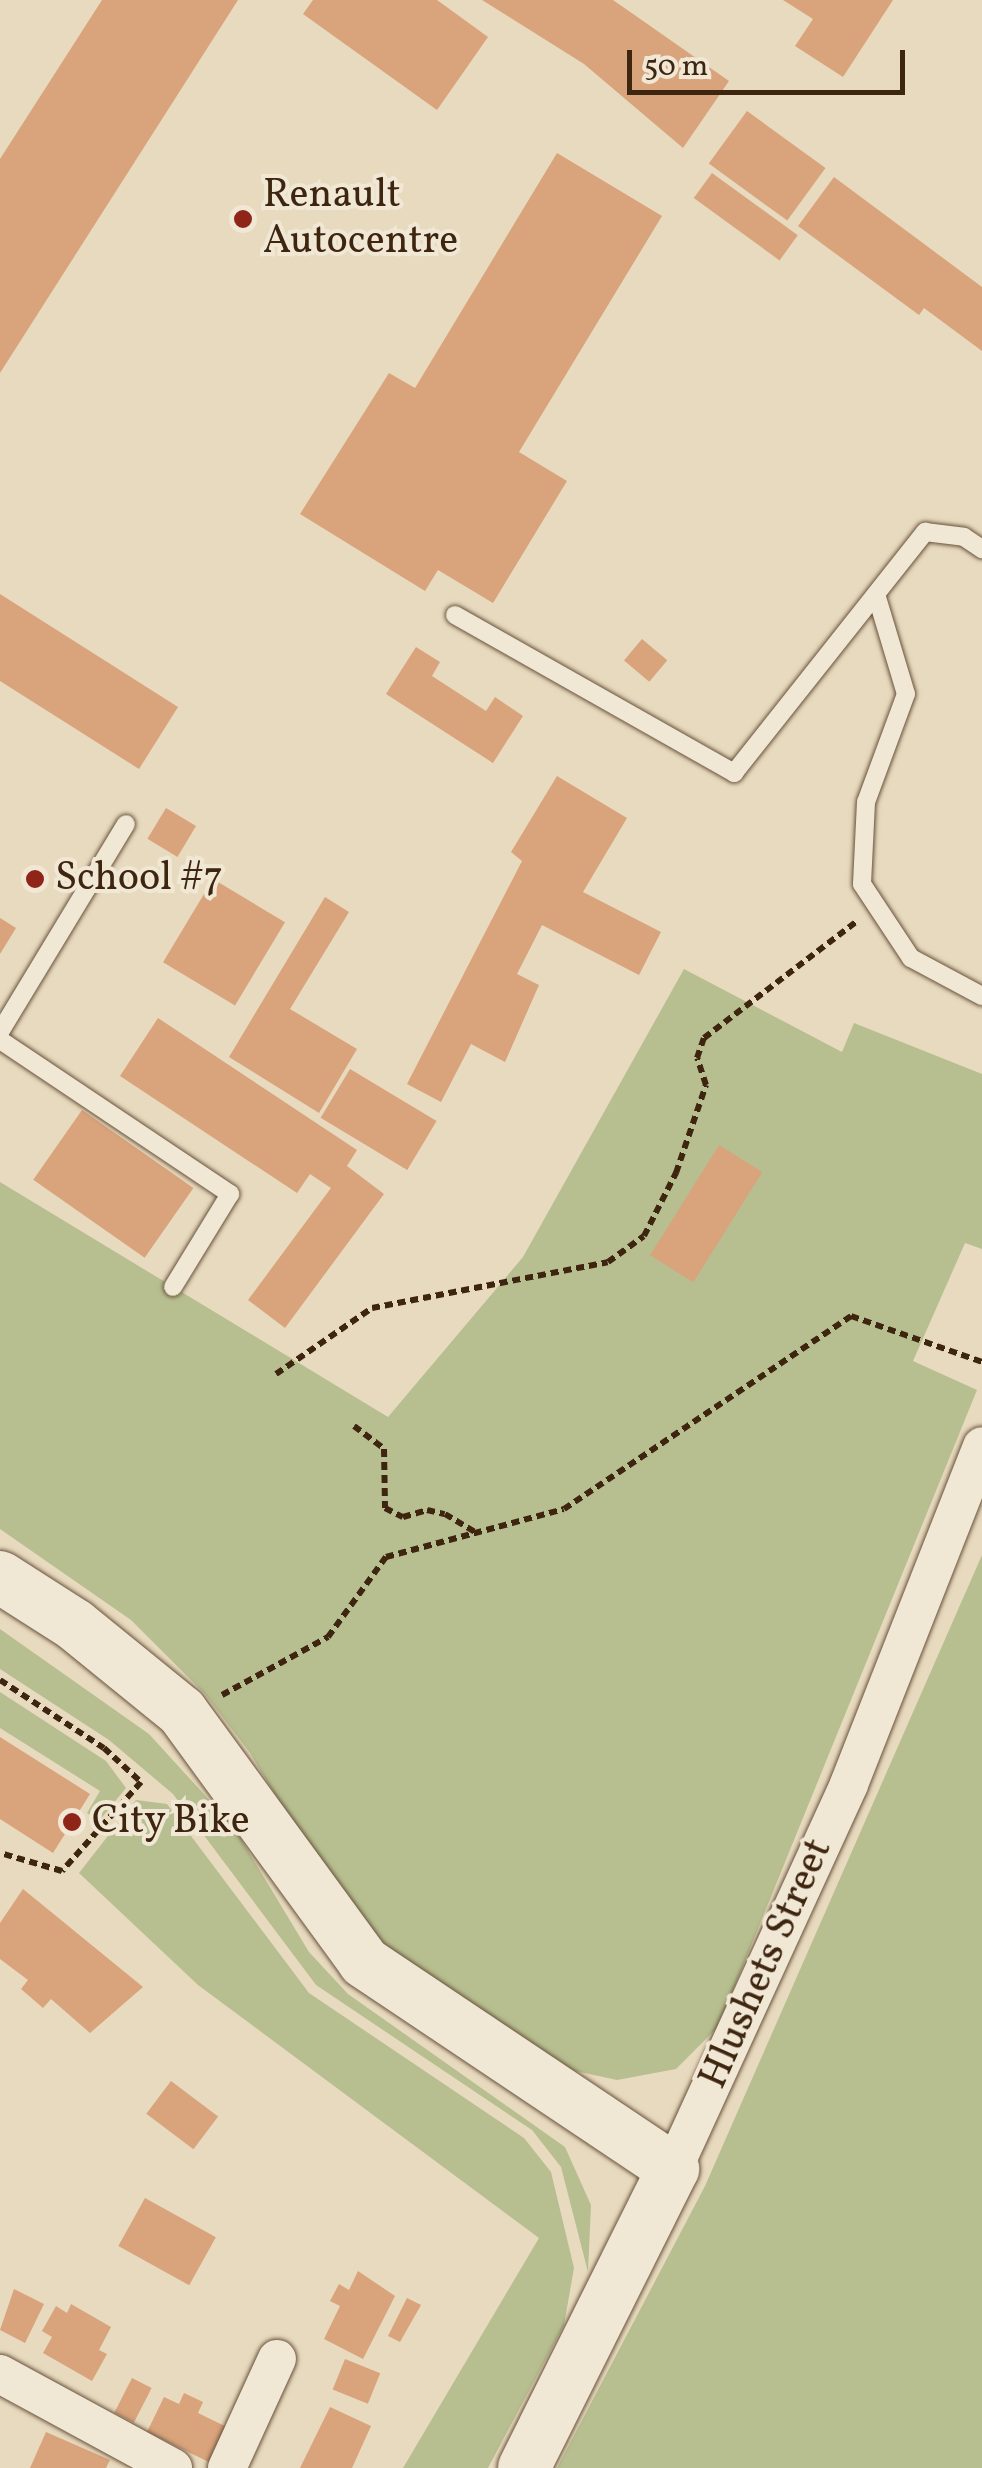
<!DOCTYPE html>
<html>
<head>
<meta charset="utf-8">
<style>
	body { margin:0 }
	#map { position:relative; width:982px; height:2468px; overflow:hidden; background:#e8dabe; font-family:Vollkorn,serif }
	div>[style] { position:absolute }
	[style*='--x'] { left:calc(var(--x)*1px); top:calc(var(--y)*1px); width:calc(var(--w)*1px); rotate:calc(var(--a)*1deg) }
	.green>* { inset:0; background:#b7bf90 }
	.building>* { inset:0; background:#d9a37c; transform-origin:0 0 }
	.path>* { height:6px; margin-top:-3px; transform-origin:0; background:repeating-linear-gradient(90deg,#3e2510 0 8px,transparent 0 13px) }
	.roads { filter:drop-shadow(0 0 2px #68523c) drop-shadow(0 0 2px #68523c) }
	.lane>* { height:18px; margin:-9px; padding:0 9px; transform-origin:9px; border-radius:9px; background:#f0e7d5 }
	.street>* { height:38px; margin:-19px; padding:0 19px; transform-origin:19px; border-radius:19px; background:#f0e7d5 }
	.secondary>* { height:52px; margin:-26px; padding:0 26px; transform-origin:26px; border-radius:26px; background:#f0e7d5 }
	.dots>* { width:28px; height:28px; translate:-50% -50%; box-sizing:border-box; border:5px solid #f0e7d5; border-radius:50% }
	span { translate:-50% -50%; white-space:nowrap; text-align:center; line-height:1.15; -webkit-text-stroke:8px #f0e7d5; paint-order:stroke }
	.poi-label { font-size:40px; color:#3e2510 }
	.left { translate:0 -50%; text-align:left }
	.street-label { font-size:40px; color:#3e2510 }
	.scale { position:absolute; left:627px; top:50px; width:278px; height:45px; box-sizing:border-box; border:5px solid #3e2510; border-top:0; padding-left:12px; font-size:30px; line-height:35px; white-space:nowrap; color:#3e2510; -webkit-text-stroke:8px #f0e7d5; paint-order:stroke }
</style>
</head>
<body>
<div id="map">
	<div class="green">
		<div style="clip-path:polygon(684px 969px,842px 1052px,854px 1023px,982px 1074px,982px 1249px,965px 1243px,913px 1361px,977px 1390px,718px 2027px,676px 2069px,617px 2080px,566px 2069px,371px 1938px,343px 1908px,250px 1753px,205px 1694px,131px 1620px,0 1529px,0 1182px,388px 1417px,523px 1257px)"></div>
		<div style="clip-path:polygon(982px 1555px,982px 2468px,557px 2468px,705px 2186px)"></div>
		<div style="clip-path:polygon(0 1629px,149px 1734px,233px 1826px,309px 1952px,348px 1994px,565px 2147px,591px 2205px,588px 2272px,561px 2167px,532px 2130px,316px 1985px,173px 1794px,109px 1740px,0 1669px)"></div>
		<div style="clip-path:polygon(0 1692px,106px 1761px,126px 1788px,99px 1821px,87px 1813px,100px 1791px,0 1728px)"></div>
		<div style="clip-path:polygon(136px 1800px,167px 1804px,309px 1993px,524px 2138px,551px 2172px,574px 2268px,564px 2325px,488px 2468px,403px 2468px,539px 2238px,198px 1985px,79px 1873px)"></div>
	</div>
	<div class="building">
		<div style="clip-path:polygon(102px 0,238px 0,0 373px,0 159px)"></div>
		<div style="clip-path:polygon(313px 0,437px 0,488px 37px,437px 110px,303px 14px)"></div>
		<div style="clip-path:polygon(482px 0,613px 0,729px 81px,683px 148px,584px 64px)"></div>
		<div style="clip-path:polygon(783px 0,893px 0,843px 77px,795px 46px,813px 19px)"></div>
		<div style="left:747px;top:111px;width:97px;height:65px;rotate:36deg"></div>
		<div style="clip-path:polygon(557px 153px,662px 216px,519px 452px,567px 481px,493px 603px,438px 570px,425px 591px,300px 514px,389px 373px,415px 388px)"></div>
		<div style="left:712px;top:173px;width:106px;height:31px;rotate:36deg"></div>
		<div style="clip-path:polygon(834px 177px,982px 287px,982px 351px,924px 308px,919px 315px,798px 226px)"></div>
		<div style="clip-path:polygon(0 594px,178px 707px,139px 769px,0 681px)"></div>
		<div style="left:642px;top:639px;width:33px;height:28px;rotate:40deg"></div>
		<div style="clip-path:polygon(416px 647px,440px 662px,432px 676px,486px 711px,495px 697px,523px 716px,493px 763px,386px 694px)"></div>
		<div style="clip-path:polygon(557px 776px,627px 818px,583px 892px,661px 932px,639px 975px,542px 925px,517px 974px,539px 985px,505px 1062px,471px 1044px,441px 1102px,407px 1084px,522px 861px,511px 852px)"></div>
		<div style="left:166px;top:808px;width:35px;height:36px;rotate:31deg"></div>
		<div style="left:213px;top:879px;width:84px;height:97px;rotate:31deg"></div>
		<div style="clip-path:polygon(325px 897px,349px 912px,290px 1009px,357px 1049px,319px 1113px,229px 1057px)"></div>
		<div style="clip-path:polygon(0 918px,16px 928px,0 954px)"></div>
		<div style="clip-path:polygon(158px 1018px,357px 1150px,347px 1166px,384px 1194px,285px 1328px,248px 1300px,331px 1188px,310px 1174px,297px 1193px,120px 1076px)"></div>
		<div style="left:350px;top:1069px;width:101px;height:57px;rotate:31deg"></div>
		<div style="left:82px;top:1110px;width:136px;height:85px;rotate:35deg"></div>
		<div style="left:719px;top:1145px;width:51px;height:130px;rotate:32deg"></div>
		<div style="clip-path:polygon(0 1737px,90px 1794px,53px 1853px,0 1819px)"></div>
		<div style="clip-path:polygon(23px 1889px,143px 1987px,90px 2033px,51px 1999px,43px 2008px,21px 1989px,28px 1980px,0 1959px,0 1923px)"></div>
		<div style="left:171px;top:2081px;width:59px;height:41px;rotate:37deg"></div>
		<div style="left:145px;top:2198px;width:81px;height:55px;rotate:29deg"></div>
		<div style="clip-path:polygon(358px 2271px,395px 2296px,363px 2359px,324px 2339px,340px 2306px,330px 2301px,339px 2284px,349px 2290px)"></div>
		<div style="clip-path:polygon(14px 2289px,44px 2304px,25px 2343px,0 2330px)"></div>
		<div style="clip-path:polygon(407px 2298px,421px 2305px,400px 2342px,388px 2336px)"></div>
		<div style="clip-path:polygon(71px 2304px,111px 2327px,99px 2350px,107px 2354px,92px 2381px,43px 2353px,52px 2337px,42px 2331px,56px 2306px,67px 2313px)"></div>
		<div style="left:345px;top:2359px;width:38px;height:33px;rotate:22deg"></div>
		<div style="left:132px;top:2378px;width:22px;height:39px;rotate:27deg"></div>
		<div style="clip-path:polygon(184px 2393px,203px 2402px,198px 2413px,235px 2431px,217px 2466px,147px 2432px,164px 2397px,179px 2404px)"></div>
		<div style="clip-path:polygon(330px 2407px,371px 2426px,352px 2468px,300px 2468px)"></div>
		<div style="clip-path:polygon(46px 2432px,110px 2460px,106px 2468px,30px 2468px)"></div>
	</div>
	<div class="path">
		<div style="--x:276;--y:1374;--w:116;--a:-34.5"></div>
		<div style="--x:372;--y:1308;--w:240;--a:-11"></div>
		<div style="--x:608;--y:1262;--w:44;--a:-35.8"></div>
		<div style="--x:644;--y:1236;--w:71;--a:-63.1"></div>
		<div style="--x:676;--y:1173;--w:93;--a:-71.2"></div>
		<div style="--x:706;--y:1085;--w:28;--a:-108"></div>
		<div style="--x:697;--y:1058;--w:21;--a:-71"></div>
		<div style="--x:704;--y:1038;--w:193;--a:-37.4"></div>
		<div style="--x:354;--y:1426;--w:38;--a:37"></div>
		<div style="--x:384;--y:1449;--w:59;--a:89"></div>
		<div style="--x:385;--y:1508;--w:20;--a:27"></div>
		<div style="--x:403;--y:1517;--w:25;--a:-16"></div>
		<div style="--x:427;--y:1510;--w:18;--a:13"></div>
		<div style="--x:445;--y:1514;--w:35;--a:31"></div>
		<div style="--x:0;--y:1680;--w:124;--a:33.2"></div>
		<div style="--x:104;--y:1748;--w:50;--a:42.6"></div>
		<div style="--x:141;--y:1782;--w:119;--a:131.6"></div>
		<div style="--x:62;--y:1871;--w:65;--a:-163.8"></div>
		<div style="--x:222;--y:1695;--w:121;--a:-28.7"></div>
		<div style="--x:328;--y:1637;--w:99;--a:-54.1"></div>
		<div style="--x:386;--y:1557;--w:184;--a:-15.1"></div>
		<div style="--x:564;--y:1509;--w:346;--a:-33.9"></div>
		<div style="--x:851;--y:1316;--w:139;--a:19.3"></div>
	</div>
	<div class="roads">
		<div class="lane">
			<div style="--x:876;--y:594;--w:104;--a:73.3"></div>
			<div style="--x:906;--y:694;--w:115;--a:110.3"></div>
			<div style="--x:866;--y:802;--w:82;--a:92.8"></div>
			<div style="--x:862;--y:884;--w:89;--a:56.5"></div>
			<div style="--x:911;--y:958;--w:81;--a:28.2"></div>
			<div style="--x:455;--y:615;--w:321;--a:29.5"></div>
			<div style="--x:734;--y:773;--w:308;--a:-51.6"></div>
			<div style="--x:925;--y:532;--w:39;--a:7"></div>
			<div style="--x:964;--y:537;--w:22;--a:34"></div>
			<div style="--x:0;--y:1032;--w:243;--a:-58.8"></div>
			<div style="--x:0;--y:1040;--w:277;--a:33.8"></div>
			<div style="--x:230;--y:1194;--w:109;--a:121.5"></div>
		</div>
		<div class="street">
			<div style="--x:673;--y:2169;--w:423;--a:-65.4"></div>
			<div style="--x:849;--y:1784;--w:363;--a:-68.5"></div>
			<div style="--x:0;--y:2374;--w:197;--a:28.5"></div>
			<div style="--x:227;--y:2468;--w:120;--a:-65.4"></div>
		</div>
		<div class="secondary">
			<div style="--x:0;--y:1577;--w:89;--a:32.6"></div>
			<div style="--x:75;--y:1625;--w:138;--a:39.1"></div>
			<div style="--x:182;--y:1712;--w:309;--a:53.9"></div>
			<div style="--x:364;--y:1962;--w:372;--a:33.8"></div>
			<div style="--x:673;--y:2169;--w:334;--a:116.5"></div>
		</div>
	</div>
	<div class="dots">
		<div style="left:243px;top:219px;background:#8f2418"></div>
		<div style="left:35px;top:879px;background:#8f2418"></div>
		<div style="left:72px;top:1822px;background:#8f2418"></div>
	</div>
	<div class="poi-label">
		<span class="left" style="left:263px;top:219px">Renault<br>Autocentre</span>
		<span class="left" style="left:55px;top:879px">School #7</span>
		<span class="left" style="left:92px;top:1822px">City Bike</span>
	</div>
	<div class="street-label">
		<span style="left:767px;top:1964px;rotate:-66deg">Hlushets Street</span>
	</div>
	<div class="scale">50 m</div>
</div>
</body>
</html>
